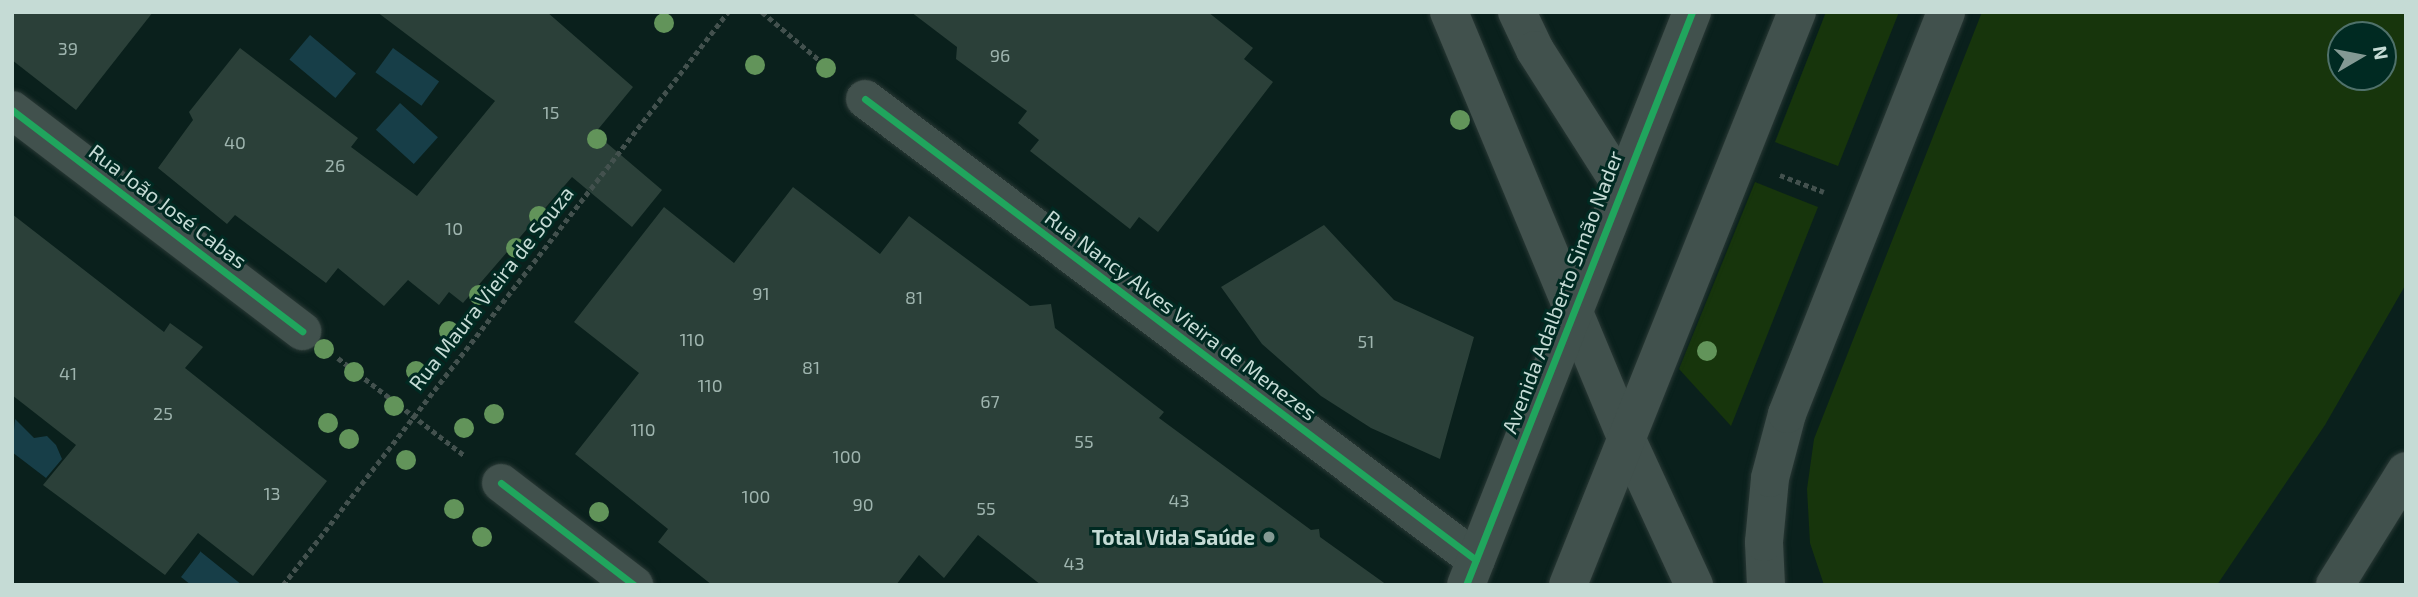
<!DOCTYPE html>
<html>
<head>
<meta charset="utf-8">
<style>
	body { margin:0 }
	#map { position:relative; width:2418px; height:597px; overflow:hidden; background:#0a201c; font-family:"Exo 2",sans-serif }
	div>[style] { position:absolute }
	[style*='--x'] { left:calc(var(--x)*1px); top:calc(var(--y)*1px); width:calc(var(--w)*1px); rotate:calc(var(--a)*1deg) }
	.green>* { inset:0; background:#17350c }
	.water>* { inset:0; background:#173e48; transform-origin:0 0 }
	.building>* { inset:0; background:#2b4039 }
	.path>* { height:4.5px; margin-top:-2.25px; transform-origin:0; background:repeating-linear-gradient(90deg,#43514e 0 5px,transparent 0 8.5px) }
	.roads { filter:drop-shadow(0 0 2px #293835) drop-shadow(0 0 2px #293835) }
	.minor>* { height:38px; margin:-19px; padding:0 19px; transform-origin:19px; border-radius:19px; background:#41514d }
	.tertiary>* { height:38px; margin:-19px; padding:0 19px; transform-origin:19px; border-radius:19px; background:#41514d }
	.secondary>* { height:38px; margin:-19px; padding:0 19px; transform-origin:19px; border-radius:19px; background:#41514d }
	.cycleway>* { height:7px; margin:-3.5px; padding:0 3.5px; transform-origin:3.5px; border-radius:3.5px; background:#20a55d }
	.trees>* { width:20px; height:20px; margin:-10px; border-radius:50%; background:#62945a }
	.dots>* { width:19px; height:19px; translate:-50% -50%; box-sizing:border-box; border:4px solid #002a22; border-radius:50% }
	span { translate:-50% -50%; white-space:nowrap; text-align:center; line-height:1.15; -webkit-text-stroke:6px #002a22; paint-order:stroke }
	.number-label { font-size:18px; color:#9eb4ae }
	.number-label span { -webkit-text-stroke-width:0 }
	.street-label { font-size:21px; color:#c5dbd5 }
	.poi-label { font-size:21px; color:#c5dbd5; font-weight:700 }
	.right { translate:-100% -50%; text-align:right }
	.frame { position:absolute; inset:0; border:14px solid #c5dbd5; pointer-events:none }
	.north { position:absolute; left:2327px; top:21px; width:70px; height:70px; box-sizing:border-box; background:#002a22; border:2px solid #4f716a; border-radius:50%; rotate:80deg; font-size:19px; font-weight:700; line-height:28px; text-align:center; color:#c5dbd5 }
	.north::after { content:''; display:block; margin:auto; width:24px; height:32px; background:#849a94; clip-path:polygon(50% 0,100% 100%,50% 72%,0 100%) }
</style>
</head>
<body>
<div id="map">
	<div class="green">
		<div style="clip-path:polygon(1826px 12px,1899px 12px,1838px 166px,1775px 142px)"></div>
		<div style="clip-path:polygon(evenodd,1982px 12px,2406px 12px,2406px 284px,2325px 425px,2217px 585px,1824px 585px,1810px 543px,1807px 489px,1814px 439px,1982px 12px,2341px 35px,2383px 35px,2383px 77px,2341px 77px,2341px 35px)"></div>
		<div style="clip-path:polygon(1755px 182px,1818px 207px,1731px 426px,1679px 369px)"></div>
	</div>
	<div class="water">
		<div style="left:310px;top:35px;width:60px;height:32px;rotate:40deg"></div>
		<div style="left:393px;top:48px;width:57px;height:30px;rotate:36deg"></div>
		<div style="left:400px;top:103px;width:51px;height:36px;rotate:42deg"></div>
		<div style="clip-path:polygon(15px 419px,34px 438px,47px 436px,56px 445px,62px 459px,46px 478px,12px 452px)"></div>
		<div style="clip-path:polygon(201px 551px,201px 552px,242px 585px,191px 585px,181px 577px)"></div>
	</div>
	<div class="building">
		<div style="clip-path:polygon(12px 12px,153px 12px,76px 110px,12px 60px)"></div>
		<div style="clip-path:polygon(377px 12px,547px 12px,633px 87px,595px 133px,662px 190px,632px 227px,572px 177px,463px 303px,449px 292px,439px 305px,408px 280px,384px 306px,338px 268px,326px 283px,235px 215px,227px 224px,158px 168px,193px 120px,189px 112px,240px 48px,358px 138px,351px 147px,417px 196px,495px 101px)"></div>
		<div style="clip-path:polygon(911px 12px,1208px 12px,1253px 48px,1244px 59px,1273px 82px,1158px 232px,1139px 217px,1130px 229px,1030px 151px,1039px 140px,1018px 123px,1027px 111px,956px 59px,957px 47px)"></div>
		<div style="clip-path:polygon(793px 187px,880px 254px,909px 216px,1030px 306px,1051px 304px,1055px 328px,1164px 412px,1159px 418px,1311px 530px,1319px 529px,1320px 537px,1387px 585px,1041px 585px,978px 535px,944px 578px,919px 555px,896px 585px,712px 585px,658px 542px,668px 529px,575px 454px,639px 373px,574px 322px,664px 207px,734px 263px)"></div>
		<div style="clip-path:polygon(12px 214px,164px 332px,170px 323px,203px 347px,185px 368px,327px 481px,253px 576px,198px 533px,165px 575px,43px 485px,76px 445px,12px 395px)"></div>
		<div style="clip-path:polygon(1324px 225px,1394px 300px,1474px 337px,1440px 459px,1371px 428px,1321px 396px,1262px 344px,1221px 287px)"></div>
	</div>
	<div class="path">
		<div style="--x:762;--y:12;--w:89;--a:40"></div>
		<div style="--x:1780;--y:175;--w:47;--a:21.1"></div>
		<div style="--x:338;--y:358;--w:159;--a:37.6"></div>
		<div style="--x:283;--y:585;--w:726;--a:-52.17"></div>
	</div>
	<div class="roads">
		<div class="minor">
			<div style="--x:865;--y:99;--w:765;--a:37.03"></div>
			<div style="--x:12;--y:110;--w:365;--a:37.3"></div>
			<div style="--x:501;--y:483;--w:168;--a:37.5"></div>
		</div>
		<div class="tertiary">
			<div style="--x:1449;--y:12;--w:464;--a:67.4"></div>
			<div style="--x:1517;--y:12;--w:42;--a:64.7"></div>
			<div style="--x:1535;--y:50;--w:160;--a:57.5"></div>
			<div style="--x:1466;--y:585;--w:616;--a:-68.47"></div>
		</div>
		<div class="secondary">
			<div style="--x:1627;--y:440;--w:160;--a:65.2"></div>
			<div style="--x:1568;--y:585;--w:617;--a:-68.22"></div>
			<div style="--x:1766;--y:585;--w:43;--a:-92.7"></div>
			<div style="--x:1764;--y:542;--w:64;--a:-84.6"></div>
			<div style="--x:1770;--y:478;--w:66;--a:-75.1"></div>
			<div style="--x:1787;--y:414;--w:432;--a:-68.4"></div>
			<div style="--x:2335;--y:585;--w:134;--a:-58.1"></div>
		</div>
	</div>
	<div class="cycleway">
		<div style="--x:865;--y:99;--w:765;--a:37.03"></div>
		<div style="--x:12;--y:110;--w:365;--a:37.3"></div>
		<div style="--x:501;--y:483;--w:168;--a:37.5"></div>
		<div style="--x:1466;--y:585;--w:616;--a:-68.47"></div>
	</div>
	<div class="trees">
		<div style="left:664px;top:23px"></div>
		<div style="left:755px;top:65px"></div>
		<div style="left:826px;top:68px"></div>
		<div style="left:1460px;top:120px"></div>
		<div style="left:597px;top:139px"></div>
		<div style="left:539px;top:216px"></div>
		<div style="left:516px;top:248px"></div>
		<div style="left:479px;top:295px"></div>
		<div style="left:449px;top:331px"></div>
		<div style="left:324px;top:349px"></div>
		<div style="left:1707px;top:351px"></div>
		<div style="left:416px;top:371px"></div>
		<div style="left:354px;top:372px"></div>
		<div style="left:394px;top:406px"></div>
		<div style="left:494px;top:414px"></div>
		<div style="left:328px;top:423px"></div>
		<div style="left:464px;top:428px"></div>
		<div style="left:349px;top:439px"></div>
		<div style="left:406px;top:460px"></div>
		<div style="left:454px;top:509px"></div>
		<div style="left:599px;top:512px"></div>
		<div style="left:482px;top:537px"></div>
	</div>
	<div class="dots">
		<div style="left:1269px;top:537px;background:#849a94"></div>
	</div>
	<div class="number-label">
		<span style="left:68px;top:48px">39</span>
		<span style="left:1000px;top:55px">96</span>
		<span style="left:551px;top:112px">15</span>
		<span style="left:235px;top:142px">40</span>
		<span style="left:335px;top:165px">26</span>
		<span style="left:454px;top:228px">10</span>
		<span style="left:761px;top:293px">91</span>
		<span style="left:914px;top:297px">81</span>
		<span style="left:692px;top:339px">110</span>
		<span style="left:1366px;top:341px">51</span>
		<span style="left:811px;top:367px">81</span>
		<span style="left:68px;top:373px">41</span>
		<span style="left:710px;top:385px">110</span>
		<span style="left:990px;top:401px">67</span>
		<span style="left:163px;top:413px">25</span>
		<span style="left:643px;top:429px">110</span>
		<span style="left:1084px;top:441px">55</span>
		<span style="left:847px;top:456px">100</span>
		<span style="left:272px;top:493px">13</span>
		<span style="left:756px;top:496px">100</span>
		<span style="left:1179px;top:500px">43</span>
		<span style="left:863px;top:504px">90</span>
		<span style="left:986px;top:508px">55</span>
		<span style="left:1074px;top:563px">43</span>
	</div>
	<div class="street-label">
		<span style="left:168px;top:206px;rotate:37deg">Rua João José Cabas</span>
		<span style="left:491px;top:288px;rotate:-52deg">Rua Maura Vieira de Souza</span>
		<span style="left:1562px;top:292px;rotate:-69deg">Avenida Adalberto Simão Nader</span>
		<span style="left:1181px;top:315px;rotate:37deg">Rua Nancy Alves Vieira de Menezes</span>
	</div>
	<div class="poi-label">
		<span class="right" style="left:1255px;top:537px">Total Vida Saúde</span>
	</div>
	<div class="frame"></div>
	<div class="north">N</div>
</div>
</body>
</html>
